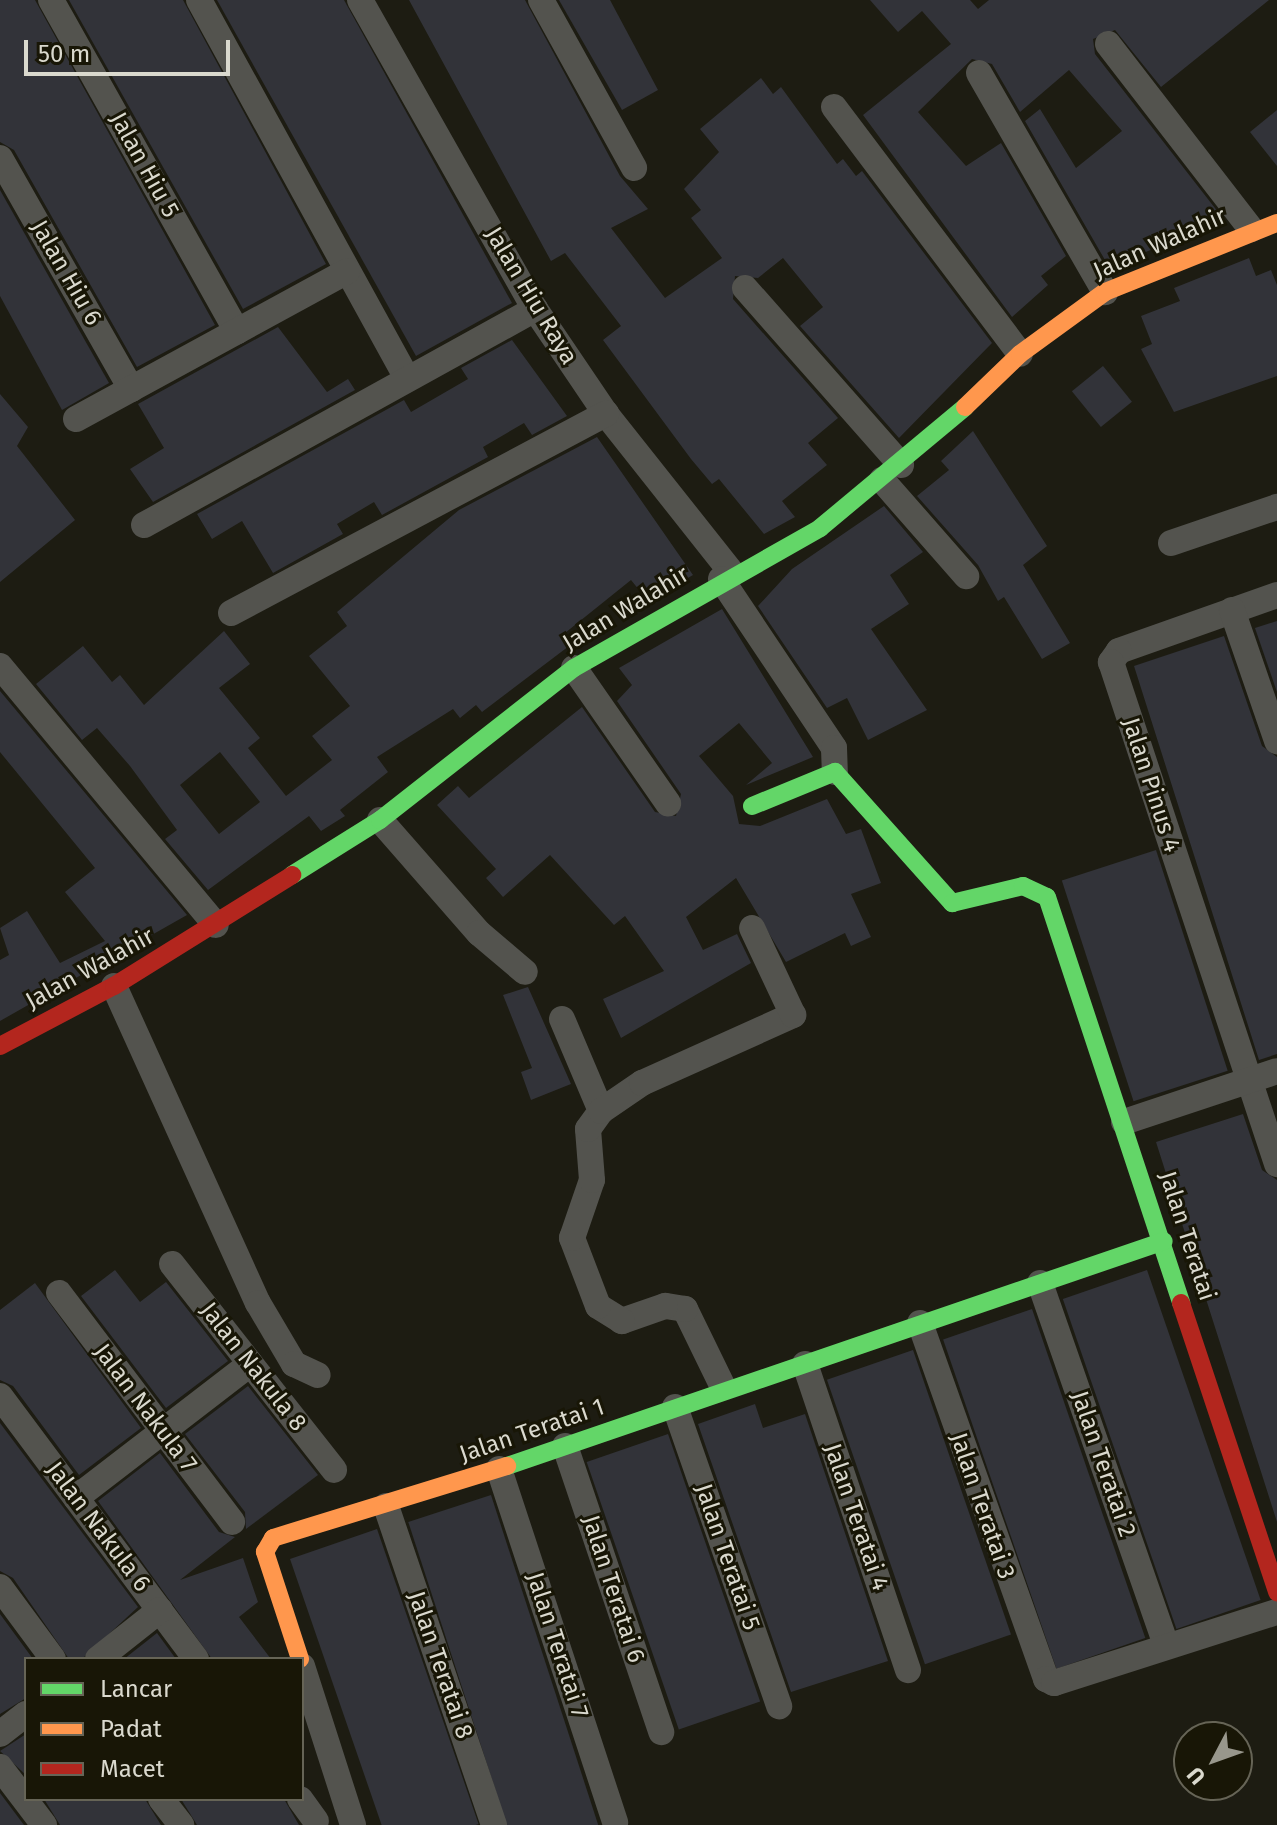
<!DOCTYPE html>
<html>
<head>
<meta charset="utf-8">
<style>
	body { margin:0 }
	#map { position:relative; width:1277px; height:1825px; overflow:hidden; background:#1d1c12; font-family:"Fira Sans",sans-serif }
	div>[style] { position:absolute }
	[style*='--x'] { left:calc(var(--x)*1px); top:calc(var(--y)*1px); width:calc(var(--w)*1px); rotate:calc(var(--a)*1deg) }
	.building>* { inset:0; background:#323339; transform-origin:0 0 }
	.street>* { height:26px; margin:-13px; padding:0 13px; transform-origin:13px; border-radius:13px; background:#53534e }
	.fast>* { height:18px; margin:-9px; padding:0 9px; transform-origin:9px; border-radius:9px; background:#63d668 }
	.slow>* { height:18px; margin:-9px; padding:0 9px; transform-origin:9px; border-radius:9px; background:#ff974d }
	.jam>* { height:18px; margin:-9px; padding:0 9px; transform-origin:9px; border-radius:9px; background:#b3261e }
	span { translate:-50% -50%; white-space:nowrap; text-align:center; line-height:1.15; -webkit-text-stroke:6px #181606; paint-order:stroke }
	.street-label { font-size:24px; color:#dad9ce }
	.legend { position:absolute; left:24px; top:1657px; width:280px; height:144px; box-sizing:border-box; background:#181606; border:2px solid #666456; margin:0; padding:10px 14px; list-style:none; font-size:24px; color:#dad9ce }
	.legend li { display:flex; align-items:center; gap:16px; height:40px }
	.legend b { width:40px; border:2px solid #666456 }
	.north { position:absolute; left:1173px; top:1721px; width:80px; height:80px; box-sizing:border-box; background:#181606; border:2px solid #666456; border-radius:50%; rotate:229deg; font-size:22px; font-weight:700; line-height:32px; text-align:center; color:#dad9ce }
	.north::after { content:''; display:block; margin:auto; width:28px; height:36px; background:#98978c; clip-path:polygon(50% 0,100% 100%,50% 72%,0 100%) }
	.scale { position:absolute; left:24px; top:40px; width:206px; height:36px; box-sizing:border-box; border:4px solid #dad9ce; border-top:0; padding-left:10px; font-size:24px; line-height:28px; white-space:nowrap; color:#dad9ce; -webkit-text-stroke:6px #181606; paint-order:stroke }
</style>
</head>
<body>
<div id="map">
	<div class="building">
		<div style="clip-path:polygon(0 0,35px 0,215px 325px,137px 367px,14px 150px,0 142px)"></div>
		<div style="clip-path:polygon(69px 0,183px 0,326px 264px,243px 309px)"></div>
		<div style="clip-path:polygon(217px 0,344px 0,512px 303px,416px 356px)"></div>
		<div style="clip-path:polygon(409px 0,525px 0,620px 176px,648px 209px,611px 228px,665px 298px,722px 258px,691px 218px,701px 210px,684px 189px,719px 152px,700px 129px,761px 78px,773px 94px,781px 87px,837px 164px,843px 159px,856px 176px,862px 171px,992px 343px,899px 438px,800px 326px,823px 307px,783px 258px,758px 278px,735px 276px,733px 299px,838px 418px,808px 443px,827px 465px,782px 501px,795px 517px,764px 534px,719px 479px,712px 484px,691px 459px,603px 340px,621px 326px,565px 253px,551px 261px)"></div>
		<div style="clip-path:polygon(559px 0,610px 0,658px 90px,622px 110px)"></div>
		<div style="clip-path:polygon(870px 0,970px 0,978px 9px,989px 0,1269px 0,1161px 87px,1115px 30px,1093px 39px,1095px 54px,1218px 212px,1198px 221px,1202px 229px,1109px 267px,1025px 121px,1040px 109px,1076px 168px,1122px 131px,1069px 70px,1020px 112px,992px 64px,972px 59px,918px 112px,966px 166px,1001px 143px,1066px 256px,1041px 276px,1048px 285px,1012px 317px,863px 115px,951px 44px,922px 11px,898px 32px)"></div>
		<div style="clip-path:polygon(1277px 110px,1277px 166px,1250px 132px)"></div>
		<div style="clip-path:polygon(0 190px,109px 383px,62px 410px,0 296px)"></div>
		<div style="clip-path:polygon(1249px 258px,1256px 276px,1271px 270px,1277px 285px,1277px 376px,1174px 412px,1141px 349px,1152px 344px,1141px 316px,1180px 301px,1174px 288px)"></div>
		<div style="clip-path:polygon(278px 327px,327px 392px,348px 379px,355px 390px,153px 502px,130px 469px,164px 448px,138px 404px)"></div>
		<div style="clip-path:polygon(512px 340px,567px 416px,532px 435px,524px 423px,483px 447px,488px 457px,382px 515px,374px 502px,337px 524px,343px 534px,273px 573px,242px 521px,212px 539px,197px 514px,404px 400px,411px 412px,468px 379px,461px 368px)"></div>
		<div style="left:1103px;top:366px;width:46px;height:40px;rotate:51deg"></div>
		<div style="clip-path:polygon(0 394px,28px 427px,17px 446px,75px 520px,0 582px)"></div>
		<div style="clip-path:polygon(973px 431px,1047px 546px,1023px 565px,1070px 643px,1042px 659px,1004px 597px,998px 601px,978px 565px,917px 496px,949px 470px,941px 461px)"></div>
		<div style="clip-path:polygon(evenodd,597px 437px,693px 575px,648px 601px,631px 580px,565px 633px,573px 643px,482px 712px,476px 705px,460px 718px,453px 709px,377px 757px,388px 772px,340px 810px,345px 816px,321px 831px,309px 816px,208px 890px,165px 839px,177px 830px,130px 766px,97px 728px,82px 740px,36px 684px,83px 646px,112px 682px,120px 675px,144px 705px,224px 631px,250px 664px,219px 688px,260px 738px,248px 748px,286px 796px,332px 760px,312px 736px,350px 706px,309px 656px,347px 626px,337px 612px,459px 510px,597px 437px,220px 752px,260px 802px,219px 834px,180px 785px,220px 752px)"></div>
		<div style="clip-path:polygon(884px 506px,923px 552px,890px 575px,909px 604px,871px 629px,927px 710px,868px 740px,847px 698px,827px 708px,758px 606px,792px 569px)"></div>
		<div style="clip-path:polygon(722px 609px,813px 757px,746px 785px,772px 763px,739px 723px,699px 756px,733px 796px,739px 824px,760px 826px,827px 799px,846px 834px,861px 829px,881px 883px,851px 894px,871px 937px,851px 946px,845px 933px,786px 962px,736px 878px,686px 917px,703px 950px,737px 934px,751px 963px,621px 1038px,603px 999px,664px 971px,625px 916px,614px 925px,550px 855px,503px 897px,486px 878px,496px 869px,437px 805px,458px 786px,469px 798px,582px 707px,655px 812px,676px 816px,681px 794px,617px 701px,632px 685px,619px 668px)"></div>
		<div style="clip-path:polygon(1277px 621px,1277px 692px,1255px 628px)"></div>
		<div style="clip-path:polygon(1224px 636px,1262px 746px,1277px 757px,1277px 1054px,1259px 1060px,1134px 666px)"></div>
		<div style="clip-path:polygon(0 691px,187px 915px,0 1021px,0 960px,9px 955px,0 928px,27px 911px,60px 963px,105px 941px,65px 892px,95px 868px,0 752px)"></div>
		<div style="left:1156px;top:850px;width:232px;height:99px;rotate:72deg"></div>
		<div style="clip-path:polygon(528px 987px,571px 1084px,531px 1100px,521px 1072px,532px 1068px,503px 995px)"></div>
		<div style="clip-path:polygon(1243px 1114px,1262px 1170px,1277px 1180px,1277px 1522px,1156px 1142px)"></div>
		<div style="clip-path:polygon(115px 1270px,140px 1302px,166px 1282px,228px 1361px,166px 1408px,81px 1296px)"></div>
		<div style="left:1147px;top:1270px;width:349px;height:89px;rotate:71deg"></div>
		<div style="clip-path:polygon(35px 1283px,141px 1428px,79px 1475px,13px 1386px,0 1380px,0 1310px)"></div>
		<div style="left:1032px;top:1309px;width:348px;height:94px;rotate:71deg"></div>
		<div style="left:913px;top:1350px;width:301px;height:91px;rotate:71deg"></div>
		<div style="clip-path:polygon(248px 1386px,318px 1475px,246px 1529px,245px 1512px,185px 1434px)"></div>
		<div style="clip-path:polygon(755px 1404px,763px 1428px,805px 1414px,888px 1661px,791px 1692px,698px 1424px)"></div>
		<div style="clip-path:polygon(0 1423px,138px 1607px,82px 1659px,69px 1659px,13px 1578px,0 1571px)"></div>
		<div style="left:668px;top:1434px;width:283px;height:86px;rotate:71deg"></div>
		<div style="clip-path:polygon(160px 1453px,219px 1532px,235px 1537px,180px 1580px,243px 1558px,258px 1602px,239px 1617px,271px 1659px,212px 1659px,98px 1501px)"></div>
		<div style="left:491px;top:1495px;width:347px;height:87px;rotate:72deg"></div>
		<div style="left:377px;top:1529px;width:312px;height:92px;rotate:71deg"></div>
		<div style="clip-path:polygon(0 1614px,33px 1659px,26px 1659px,26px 1698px,0 1714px)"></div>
		<div style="clip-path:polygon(157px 1633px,176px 1659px,124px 1659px)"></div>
		<div style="clip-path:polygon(26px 1734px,26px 1775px,0 1751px)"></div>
		<div style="clip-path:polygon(0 1793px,24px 1825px,0 1825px)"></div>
		<div style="clip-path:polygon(44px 1799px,145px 1799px,161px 1825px,60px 1825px)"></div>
		<div style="clip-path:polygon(181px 1799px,284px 1799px,299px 1825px,197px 1825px)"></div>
	</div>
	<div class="street">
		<div style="--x:51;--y:0;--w:380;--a:60.7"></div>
		<div style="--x:199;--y:0;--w:432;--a:61.2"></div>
		<div style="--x:360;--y:0;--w:355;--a:60.5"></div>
		<div style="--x:535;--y:309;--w:127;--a:55.9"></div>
		<div style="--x:606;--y:414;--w:203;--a:51.6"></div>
		<div style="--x:541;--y:0;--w:192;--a:61"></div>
		<div style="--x:1108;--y:44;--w:234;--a:52.3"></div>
		<div style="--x:979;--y:73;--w:253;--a:60.1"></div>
		<div style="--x:834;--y:107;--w:309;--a:53"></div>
		<div style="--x:0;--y:158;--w:266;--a:60.4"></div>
		<div style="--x:745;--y:288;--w:236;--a:48.6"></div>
		<div style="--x:76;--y:419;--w:309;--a:-28.6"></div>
		<div style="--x:882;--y:480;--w:128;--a:48.8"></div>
		<div style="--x:144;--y:525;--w:447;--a:-28.9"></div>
		<div style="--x:1171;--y:543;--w:112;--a:-18.8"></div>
		<div style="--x:721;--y:579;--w:203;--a:56.2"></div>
		<div style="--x:834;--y:748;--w:24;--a:88"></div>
		<div style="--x:1277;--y:595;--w:168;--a:160.5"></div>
		<div style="--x:1119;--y:651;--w:14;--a:126"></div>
		<div style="--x:1111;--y:662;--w:529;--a:71.7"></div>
		<div style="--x:1232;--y:610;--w:139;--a:71"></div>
		<div style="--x:231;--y:613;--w:425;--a:-28"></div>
		<div style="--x:0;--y:666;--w:337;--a:50.2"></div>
		<div style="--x:574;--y:668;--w:165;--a:55.2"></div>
		<div style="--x:380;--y:820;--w:150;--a:48.8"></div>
		<div style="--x:479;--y:933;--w:60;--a:40.3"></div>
		<div style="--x:114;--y:986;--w:348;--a:65.6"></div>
		<div style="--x:258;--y:1303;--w:71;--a:59.5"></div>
		<div style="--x:294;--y:1364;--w:26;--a:25"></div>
		<div style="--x:562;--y:1019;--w:100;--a:67"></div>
		<div style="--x:1124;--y:1122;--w:161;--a:-18.4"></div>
		<div style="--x:172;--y:1264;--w:262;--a:51.8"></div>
		<div style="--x:1040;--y:1283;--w:382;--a:70.8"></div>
		<div style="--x:59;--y:1293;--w:287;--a:52.9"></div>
		<div style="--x:920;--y:1323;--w:378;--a:70.5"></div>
		<div style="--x:1046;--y:1679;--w:9;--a:27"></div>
		<div style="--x:1054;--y:1683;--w:234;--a:-17.7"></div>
		<div style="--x:805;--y:1364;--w:323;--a:71.4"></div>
		<div style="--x:723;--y:1387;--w:87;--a:-116"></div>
		<div style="--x:685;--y:1309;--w:20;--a:-171"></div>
		<div style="--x:665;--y:1306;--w:46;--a:160.8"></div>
		<div style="--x:622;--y:1321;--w:28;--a:-148"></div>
		<div style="--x:598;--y:1306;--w:73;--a:-110.9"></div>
		<div style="--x:572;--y:1238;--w:61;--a:-71"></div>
		<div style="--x:592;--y:1180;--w:51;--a:-94.5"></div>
		<div style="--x:588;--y:1129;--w:22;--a:-54"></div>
		<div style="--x:601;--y:1111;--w:50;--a:-34.3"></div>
		<div style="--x:642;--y:1083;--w:166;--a:-24.2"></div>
		<div style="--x:793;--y:1015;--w:96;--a:-115.2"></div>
		<div style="--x:0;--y:1396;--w:328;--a:53.3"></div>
		<div style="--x:675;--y:1407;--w:317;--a:70.8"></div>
		<div style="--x:565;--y:1446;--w:302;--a:71.4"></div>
		<div style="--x:499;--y:1469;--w:372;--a:71.8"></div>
		<div style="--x:76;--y:1498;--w:220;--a:-37.6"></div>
		<div style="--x:386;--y:1506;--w:337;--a:71.3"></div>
		<div style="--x:0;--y:1587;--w:89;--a:53.6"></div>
		<div style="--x:98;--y:1659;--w:79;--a:-38.3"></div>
		<div style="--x:302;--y:1666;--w:167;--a:72.2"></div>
		<div style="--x:0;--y:1734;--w:33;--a:-38"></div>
		<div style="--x:0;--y:1767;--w:73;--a:52.8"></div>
		<div style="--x:161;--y:1799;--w:33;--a:52"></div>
		<div style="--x:300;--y:1799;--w:27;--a:54"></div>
	</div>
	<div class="fast">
		<div style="--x:752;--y:806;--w:90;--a:-22.3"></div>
		<div style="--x:835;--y:772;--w:176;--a:48.2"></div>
		<div style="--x:952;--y:903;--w:73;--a:-13.5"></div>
		<div style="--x:1023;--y:886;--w:26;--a:25"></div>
		<div style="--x:1047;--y:897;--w:428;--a:71.7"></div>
		<div style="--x:292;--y:875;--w:104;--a:-32"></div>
		<div style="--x:380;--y:820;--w:246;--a:-38.1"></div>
		<div style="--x:574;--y:668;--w:283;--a:-29.6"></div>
		<div style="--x:820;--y:528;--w:189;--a:-39.8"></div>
		<div style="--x:507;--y:1466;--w:694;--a:-18.9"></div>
	</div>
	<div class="slow">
		<div style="--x:965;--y:407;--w:76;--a:-43.9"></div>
		<div style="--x:1020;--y:354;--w:105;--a:-36.1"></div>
		<div style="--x:1105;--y:292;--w:185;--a:-21.9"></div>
		<div style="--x:300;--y:1659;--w:113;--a:-108.1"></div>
		<div style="--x:265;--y:1552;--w:16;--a:-60"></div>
		<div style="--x:273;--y:1538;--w:245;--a:-17.1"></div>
	</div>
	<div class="jam">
		<div style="--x:0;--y:1046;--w:129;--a:-27.8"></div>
		<div style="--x:114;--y:986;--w:210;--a:-31.9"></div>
		<div style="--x:1181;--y:1303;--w:305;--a:71.6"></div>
	</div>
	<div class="street-label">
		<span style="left:144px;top:165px;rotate:61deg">Jalan Hiu 5</span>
		<span style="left:1160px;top:244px;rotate:-24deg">Jalan Walahir</span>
		<span style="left:66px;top:273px;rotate:60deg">Jalan Hiu 6</span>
		<span style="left:531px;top:296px;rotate:59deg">Jalan Hiu Raya</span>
		<span style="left:626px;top:609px;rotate:-31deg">Jalan Walahir</span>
		<span style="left:1151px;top:785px;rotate:72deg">Jalan Pinus 4</span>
		<span style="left:90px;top:969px;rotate:-29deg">Jalan Walahir</span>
		<span style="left:1187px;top:1236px;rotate:72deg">Jalan Teratai</span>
		<span style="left:253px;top:1367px;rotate:52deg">Jalan Nakula 8</span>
		<span style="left:145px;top:1408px;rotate:53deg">Jalan Nakula 7</span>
		<span style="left:532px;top:1431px;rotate:-19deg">Jalan Teratai 1</span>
		<span style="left:1103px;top:1464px;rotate:71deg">Jalan Teratai 2</span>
		<span style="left:982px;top:1506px;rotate:71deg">Jalan Teratai 3</span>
		<span style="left:856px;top:1517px;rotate:71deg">Jalan Teratai 4</span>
		<span style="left:98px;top:1527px;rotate:53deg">Jalan Nakula 6</span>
		<span style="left:727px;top:1557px;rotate:71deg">Jalan Teratai 5</span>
		<span style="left:613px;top:1589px;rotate:72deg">Jalan Teratai 6</span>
		<span style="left:557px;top:1645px;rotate:72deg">Jalan Teratai 7</span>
		<span style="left:440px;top:1665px;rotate:71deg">Jalan Teratai 8</span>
	</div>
	<ul class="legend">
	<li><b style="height:10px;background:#63d668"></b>Lancar</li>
	<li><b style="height:10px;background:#ff974d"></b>Padat</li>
	<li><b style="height:10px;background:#b3261e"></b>Macet</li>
	</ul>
	<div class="north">U</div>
	<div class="scale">50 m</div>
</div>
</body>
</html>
